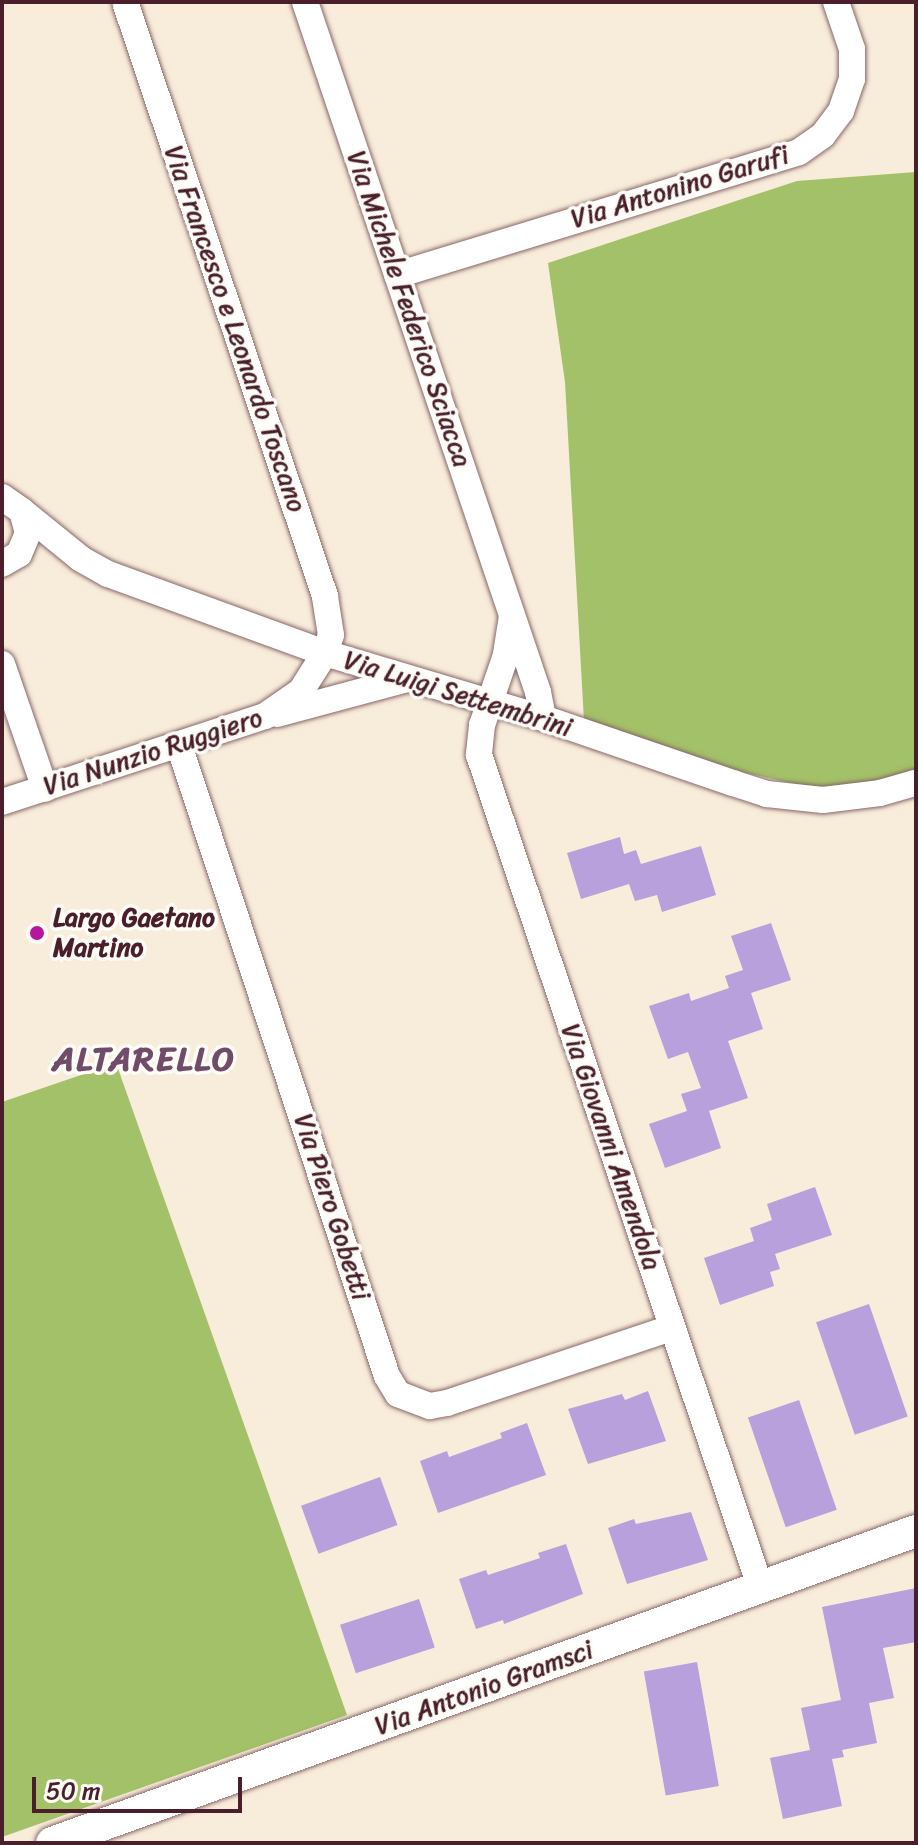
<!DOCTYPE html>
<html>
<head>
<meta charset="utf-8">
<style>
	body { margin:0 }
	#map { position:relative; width:918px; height:1845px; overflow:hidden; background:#f8ecda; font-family:Sriracha,sans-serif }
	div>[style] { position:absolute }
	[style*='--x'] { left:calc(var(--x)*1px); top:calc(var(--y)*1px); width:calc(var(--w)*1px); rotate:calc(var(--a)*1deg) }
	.green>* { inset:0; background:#a3c168 }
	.building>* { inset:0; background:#b7a0db; transform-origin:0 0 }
	.roads { filter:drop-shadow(0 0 2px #876768) drop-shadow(0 0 2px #876768) }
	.minor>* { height:26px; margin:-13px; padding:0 13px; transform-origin:13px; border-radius:13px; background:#fff }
	.tertiary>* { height:32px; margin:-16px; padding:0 16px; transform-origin:16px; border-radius:16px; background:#fff }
	.dots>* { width:22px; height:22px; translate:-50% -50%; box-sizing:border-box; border:4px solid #fdfcf7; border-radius:50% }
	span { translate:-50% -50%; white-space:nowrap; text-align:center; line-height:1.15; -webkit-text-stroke:7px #fdfcf7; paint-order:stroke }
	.street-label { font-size:26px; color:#4a1f2b }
	.poi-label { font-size:26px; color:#4a1f2b; font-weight:700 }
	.left { translate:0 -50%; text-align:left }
	.district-label { font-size:34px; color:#704c69; font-weight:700; letter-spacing:2px }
	.frame { position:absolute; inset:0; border:4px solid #4a1f2b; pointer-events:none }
	.scale { position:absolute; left:32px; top:1777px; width:210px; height:36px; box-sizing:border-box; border:4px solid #4a1f2b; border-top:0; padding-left:10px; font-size:24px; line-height:28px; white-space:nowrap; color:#4a1f2b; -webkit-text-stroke:6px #fdfcf7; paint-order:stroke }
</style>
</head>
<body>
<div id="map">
	<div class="green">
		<div style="clip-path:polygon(916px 172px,916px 772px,840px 787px,804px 786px,716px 766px,584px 721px,565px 382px,548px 263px,797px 181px)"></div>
		<div style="clip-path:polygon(116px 1063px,347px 1715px,2px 1837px,2px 1102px)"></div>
	</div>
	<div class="building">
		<div style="clip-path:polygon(620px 837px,624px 854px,636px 850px,641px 864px,701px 846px,716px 895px,662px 912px,657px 895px,635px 901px,629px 884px,581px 899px,567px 853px)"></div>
		<div style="clip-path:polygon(771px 923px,791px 980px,751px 993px,763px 1029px,728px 1041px,748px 1098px,709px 1111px,721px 1148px,665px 1168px,649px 1124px,687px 1111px,681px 1094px,701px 1088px,688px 1052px,668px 1059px,649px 1006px,689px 993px,691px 1001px,729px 988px,725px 976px,743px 970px,731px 936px)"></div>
		<div style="clip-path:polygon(815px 1187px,832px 1235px,775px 1254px,780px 1269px,770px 1272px,774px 1286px,720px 1305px,704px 1258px,754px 1241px,750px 1228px,772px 1220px,767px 1204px)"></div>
		<div style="left:869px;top:1304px;width:119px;height:56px;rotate:71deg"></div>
		<div style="clip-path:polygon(648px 1391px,666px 1441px,588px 1464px,568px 1409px,622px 1394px,625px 1400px)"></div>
		<div style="left:799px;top:1400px;width:116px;height:54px;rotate:71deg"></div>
		<div style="clip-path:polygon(527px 1423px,546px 1475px,438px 1513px,420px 1461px,447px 1451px,449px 1457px,502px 1438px,500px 1433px)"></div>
		<div style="left:380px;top:1477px;width:51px;height:84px;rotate:70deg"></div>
		<div style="clip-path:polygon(691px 1512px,708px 1560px,627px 1584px,608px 1528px,634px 1519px,636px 1524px)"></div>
		<div style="clip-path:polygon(566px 1544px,583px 1594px,504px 1624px,503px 1620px,476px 1629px,459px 1579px,486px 1570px,488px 1575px,540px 1558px,538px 1553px)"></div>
		<div style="clip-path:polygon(916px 1588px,916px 1642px,883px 1648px,894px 1698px,869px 1703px,877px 1743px,842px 1750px,844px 1757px,832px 1759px,842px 1806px,783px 1819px,770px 1758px,810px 1750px,801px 1708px,841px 1700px,822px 1607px)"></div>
		<div style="left:419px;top:1599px;width:51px;height:83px;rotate:72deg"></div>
		<div style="left:697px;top:1662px;width:126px;height:54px;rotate:80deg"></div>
	</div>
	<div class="roads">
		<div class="minor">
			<div style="--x:305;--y:2;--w:728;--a:71.34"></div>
			<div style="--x:538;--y:692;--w:26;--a:79"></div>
			<div style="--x:397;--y:275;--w:420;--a:-17"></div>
			<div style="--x:799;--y:152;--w:29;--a:-35"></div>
			<div style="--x:823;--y:135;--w:30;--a:-53"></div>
			<div style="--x:841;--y:111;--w:34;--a:-71"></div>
			<div style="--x:852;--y:79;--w:30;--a:-90"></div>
			<div style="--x:852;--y:49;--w:50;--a:-108.8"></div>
			<div style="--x:2;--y:497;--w:24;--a:35"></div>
			<div style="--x:22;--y:511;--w:23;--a:75"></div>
			<div style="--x:28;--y:533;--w:23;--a:113"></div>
			<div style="--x:19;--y:554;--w:20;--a:150"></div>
			<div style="--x:22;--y:511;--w:76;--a:39.1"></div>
			<div style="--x:81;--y:559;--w:31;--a:29"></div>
			<div style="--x:108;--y:574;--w:231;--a:20"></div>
			<div style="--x:325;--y:653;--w:227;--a:16.6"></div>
			<div style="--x:543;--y:718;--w:201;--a:18.9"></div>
			<div style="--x:733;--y:783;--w:36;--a:18"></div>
			<div style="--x:767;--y:794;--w:56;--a:6.1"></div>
			<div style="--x:823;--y:800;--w:57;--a:-7"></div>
			<div style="--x:880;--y:793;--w:37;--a:-16"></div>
			<div style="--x:512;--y:616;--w:39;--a:99"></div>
			<div style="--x:506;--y:655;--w:74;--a:108.9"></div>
			<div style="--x:482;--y:725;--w:30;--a:96"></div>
			<div style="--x:479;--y:755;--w:880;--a:71.32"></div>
			<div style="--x:2;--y:664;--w:132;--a:71"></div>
			<div style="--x:277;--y:714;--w:136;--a:-15"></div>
			<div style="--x:179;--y:745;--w:664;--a:71.76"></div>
			<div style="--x:387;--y:1376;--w:21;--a:59"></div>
			<div style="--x:398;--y:1394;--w:34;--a:21"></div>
			<div style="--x:430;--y:1406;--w:17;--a:-10"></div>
			<div style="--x:447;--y:1403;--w:236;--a:-18.5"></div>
			<div style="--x:2;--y:802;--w:277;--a:-18.1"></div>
			<div style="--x:265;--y:716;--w:44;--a:-34.8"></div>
			<div style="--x:301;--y:691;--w:45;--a:-57.7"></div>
			<div style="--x:325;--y:653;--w:19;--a:-72"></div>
			<div style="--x:331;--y:635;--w:39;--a:-99"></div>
			<div style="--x:325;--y:596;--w:624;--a:-108.61"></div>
		</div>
		<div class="tertiary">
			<div style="--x:52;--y:1843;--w:919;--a:-19.86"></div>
		</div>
	</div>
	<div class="dots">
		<div style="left:37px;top:933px;background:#b5179e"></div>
	</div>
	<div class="street-label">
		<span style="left:680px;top:187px;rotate:-17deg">Via Antonino Garufi</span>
		<span style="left:409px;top:309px;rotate:71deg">Via Michele Federico Sciacca</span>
		<span style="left:235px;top:329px;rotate:71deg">Via Francesco e Leonardo Toscano</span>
		<span style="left:458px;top:694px;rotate:17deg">Via Luigi Settembrini</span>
		<span style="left:153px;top:752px;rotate:-18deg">Via Nunzio Ruggiero</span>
		<span style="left:611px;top:1147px;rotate:71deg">Via Giovanni Amendola</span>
		<span style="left:332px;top:1207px;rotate:72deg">Via Piero Gobetti</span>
		<span style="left:484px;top:1688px;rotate:-20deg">Via Antonio Gramsci</span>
	</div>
	<div class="poi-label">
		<span class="left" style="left:53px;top:933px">Largo Gaetano<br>Martino</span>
	</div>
	<div class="district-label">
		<span style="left:144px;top:1060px">ALTARELLO</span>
	</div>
	<div class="frame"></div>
	<div class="scale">50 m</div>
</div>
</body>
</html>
